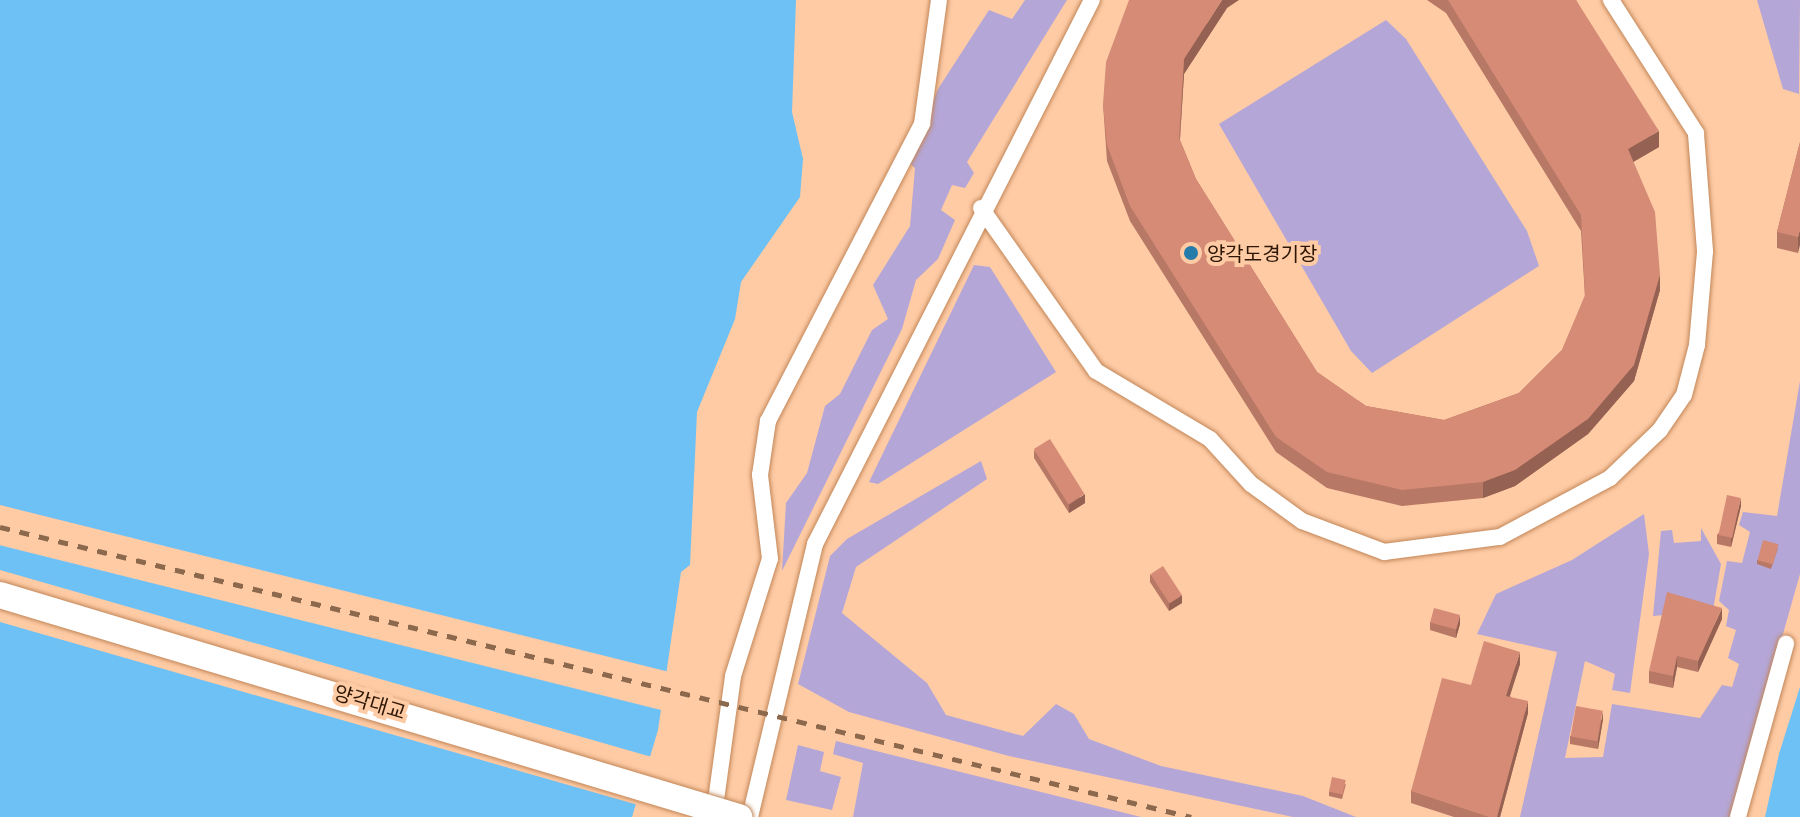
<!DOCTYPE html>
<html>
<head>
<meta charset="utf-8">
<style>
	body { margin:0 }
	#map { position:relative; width:1800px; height:817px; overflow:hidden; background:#fecba5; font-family:Commissioner,"Noto Sans KR",sans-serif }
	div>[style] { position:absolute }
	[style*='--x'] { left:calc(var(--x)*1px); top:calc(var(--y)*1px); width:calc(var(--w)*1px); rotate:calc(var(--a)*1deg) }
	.green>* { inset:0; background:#b4a6d7 }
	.water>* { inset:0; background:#6dc1f5 }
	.pier>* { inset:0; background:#fecba5; transform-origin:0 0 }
	.roads { filter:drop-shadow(0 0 2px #c28658) drop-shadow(0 0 2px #c28658) }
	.street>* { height:16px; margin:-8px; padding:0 8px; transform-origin:8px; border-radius:8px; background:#fff }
	.rail>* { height:5px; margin-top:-2.5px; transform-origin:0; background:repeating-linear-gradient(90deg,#8c684d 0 10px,transparent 0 20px) }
	.bridges { filter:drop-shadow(0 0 2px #c28658) drop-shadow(0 0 2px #c28658) }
	.primary-bridge>* { height:26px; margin:-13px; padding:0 13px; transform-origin:13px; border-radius:13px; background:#fff }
	.wall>* { inset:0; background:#b77865 }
	.shaded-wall>* { inset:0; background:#956152 }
	.building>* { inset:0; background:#d58b75; transform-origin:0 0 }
	.dots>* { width:22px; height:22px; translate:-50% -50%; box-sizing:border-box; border:4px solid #fecba5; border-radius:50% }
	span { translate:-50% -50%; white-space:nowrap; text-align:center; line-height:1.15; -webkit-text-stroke:8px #fecba5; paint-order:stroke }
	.poi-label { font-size:20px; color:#2d1604 }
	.left { translate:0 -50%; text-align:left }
	.street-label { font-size:20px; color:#2d1604 }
</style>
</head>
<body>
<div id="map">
	<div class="green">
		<div style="clip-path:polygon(1025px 0,1067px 0,967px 162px,974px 173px,965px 188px,952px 185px,941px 210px,955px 220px,938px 259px,916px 280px,902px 329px,782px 571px,786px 503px,807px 473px,825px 406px,840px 394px,872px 330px,888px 319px,873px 285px,910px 226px,915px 168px,908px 162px,938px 89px,989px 10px,1012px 19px)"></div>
		<div style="clip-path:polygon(1757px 0,1800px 0,1799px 94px,1783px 89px)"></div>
		<div style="clip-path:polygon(1386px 20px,1406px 39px,1527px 231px,1539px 266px,1372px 373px,1351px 351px,1219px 124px)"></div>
		<div style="clip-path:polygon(974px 265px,990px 267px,1056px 372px,878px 484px,869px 482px)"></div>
		<div style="clip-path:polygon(1800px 381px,1800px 574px,1731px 817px,1520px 817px,1557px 652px,1477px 634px,1496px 594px,1572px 560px,1644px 514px,1649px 554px,1630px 693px,1612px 690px,1615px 674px,1585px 661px,1565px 758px,1603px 757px,1612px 704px,1700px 718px,1722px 685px,1732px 687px,1739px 664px,1728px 658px,1736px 630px,1726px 626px,1729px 610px,1719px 601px,1727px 561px,1742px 563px,1750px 532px,1739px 525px,1743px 512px,1777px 516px)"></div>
		<div style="clip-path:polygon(981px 461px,987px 479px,856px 567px,842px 613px,927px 683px,946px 715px,1023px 736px,1056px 704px,1074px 714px,1089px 739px,1161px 766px,1303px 796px,1356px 817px,1293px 817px,1009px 756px,849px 712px,798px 684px,830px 556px,847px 539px)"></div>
		<div style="clip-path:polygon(1701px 528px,1721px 564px,1713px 610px,1653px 616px,1661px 531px,1672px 530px,1674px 543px,1701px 541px)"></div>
		<div style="clip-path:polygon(836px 741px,1141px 817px,853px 817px,863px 763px,833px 754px)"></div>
		<div style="clip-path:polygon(798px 745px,824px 752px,820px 771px,841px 777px,832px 810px,786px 800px)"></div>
	</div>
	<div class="water">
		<div style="clip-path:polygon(0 0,796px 0,792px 112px,803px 159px,800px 197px,741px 282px,735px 319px,697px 412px,690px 565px,681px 572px,658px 730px,632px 817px,0 817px)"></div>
		<div style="clip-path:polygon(1800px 687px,1800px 817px,1765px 817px,1779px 754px)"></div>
	</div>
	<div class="pier">
		<div style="left:0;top:505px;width:693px;height:39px;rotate:14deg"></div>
		<div style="left:0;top:570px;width:680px;height:50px;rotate:16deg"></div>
	</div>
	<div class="roads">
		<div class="street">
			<div style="--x:981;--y:208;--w:199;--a:54.8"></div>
			<div style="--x:1096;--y:371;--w:133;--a:30.8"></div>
			<div style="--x:1210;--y:439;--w:61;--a:47.7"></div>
			<div style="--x:1251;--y:484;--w:63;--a:36"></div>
			<div style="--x:1302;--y:521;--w:88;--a:20.7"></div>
			<div style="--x:1384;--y:552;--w:117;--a:-7.4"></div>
			<div style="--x:1500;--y:537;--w:125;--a:-28.2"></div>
			<div style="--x:1610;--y:478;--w:69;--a:-43.8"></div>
			<div style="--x:1660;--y:430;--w:42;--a:-55.6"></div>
			<div style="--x:1684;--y:395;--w:52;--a:-75.4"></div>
			<div style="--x:1697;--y:345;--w:94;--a:-85.1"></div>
			<div style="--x:1705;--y:251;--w:118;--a:-94.4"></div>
			<div style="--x:1696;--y:133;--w:158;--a:-122.6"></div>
			<div style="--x:714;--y:815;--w:140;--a:-82.2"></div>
			<div style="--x:733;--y:676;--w:123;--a:-72.5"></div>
			<div style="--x:770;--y:559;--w:85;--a:-96.8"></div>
			<div style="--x:760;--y:475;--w:55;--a:-81.6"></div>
			<div style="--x:768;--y:421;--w:335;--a:-62.6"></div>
			<div style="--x:922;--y:124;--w:125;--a:-82.2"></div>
			<div style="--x:750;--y:817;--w:281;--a:-76.6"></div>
			<div style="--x:815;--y:544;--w:610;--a:-63.02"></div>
			<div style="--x:1738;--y:817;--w:180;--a:-74.5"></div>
		</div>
	</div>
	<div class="rail">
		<div style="--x:0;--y:527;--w:1226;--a:13.68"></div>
	</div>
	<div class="bridges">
		<div class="primary-bridge">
			<div style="--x:0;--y:595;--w:772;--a:16.72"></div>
		</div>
	</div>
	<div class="wall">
		<div style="clip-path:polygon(1427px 0,1576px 0,1659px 147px,1633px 162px,1660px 290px,1634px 381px,1588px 434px,1515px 486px,1483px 498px,1402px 506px,1327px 488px,1276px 452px,1130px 221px,1107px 161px,1103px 104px,1227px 8px,1184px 74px,1180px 140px,1196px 179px,1317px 372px,1366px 406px,1444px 420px,1519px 393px,1562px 350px,1585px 297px,1581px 231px,1446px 13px)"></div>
		<div style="clip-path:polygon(1800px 142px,1798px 253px,1777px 248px,1777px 232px)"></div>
		<div style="clip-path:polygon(1034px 450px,1085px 503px,1069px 513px,1034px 458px)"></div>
		<div style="clip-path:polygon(1741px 506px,1731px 547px,1717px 544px,1717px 535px)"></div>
		<div style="clip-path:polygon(1778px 548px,1771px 569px,1757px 564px,1757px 560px)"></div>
		<div style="clip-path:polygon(1150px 574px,1182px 603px,1169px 611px,1150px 582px)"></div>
		<div style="clip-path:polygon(1722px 619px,1698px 672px,1677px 667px,1673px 688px,1649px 683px,1649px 671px)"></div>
		<div style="clip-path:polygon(1430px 622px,1460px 624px,1456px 638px,1430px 630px)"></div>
		<div style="clip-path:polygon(1520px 664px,1510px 696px,1528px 713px,1500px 817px,1454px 817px,1411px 803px,1411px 791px,1471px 685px)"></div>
		<div style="clip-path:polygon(1603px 719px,1598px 749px,1570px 744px,1570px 736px)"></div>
		<div style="clip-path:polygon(1346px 784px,1342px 799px,1329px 796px,1329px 792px)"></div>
	</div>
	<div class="shaded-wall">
		<div style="clip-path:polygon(1222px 0,1239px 0,1227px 8px,1184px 74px,1179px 154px,1184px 59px)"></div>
		<div style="clip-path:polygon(1659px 131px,1659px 147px,1628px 165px,1628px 149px)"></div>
		<div style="clip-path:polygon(1800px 229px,1800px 245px,1798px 253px,1798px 237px)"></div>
		<div style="clip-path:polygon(1660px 275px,1660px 290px,1634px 381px,1588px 434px,1515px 486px,1483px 498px,1483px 482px)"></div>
		<div style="clip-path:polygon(1085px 494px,1085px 503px,1069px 513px,1069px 505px)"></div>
		<div style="clip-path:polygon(1741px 498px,1741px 506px,1731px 547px,1731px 539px)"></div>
		<div style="clip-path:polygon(1182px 595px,1182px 603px,1169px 611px,1169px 603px)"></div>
		<div style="clip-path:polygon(1722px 608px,1722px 619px,1698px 672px,1698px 661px)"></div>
		<div style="clip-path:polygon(1460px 615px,1460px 624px,1456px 638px,1456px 629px)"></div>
		<div style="clip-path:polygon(1520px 652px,1520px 664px,1506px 707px,1506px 696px)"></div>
		<div style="clip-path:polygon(1677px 656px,1677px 667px,1673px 688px,1673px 676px)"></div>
		<div style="clip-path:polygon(1528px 701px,1528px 713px,1500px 817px,1497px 817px)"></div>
		<div style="clip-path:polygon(1603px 711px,1603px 719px,1598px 749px,1598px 741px)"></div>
	</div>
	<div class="building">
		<div style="clip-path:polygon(1129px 0,1222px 0,1184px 59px,1179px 138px,1196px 179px,1317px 372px,1366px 406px,1444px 420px,1519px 393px,1562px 350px,1585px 295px,1581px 215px,1448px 0,1576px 0,1659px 131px,1628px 149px,1655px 212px,1660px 275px,1634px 365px,1588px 419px,1515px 470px,1483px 482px,1402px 490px,1327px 472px,1276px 437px,1130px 206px,1107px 145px,1103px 104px,1106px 62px)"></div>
		<div style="clip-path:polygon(1800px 142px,1800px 229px,1798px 237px,1777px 232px)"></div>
		<div style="left:1050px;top:439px;width:65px;height:19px;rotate:58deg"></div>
		<div style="left:1727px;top:495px;width:14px;height:41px;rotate:12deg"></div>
		<div style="left:1763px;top:540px;width:16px;height:21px;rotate:15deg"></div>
		<div style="left:1163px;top:566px;width:35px;height:15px;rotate:57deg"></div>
		<div style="clip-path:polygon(1667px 592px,1722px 608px,1698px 661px,1677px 656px,1673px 676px,1649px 671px)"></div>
		<div style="left:1434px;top:608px;width:27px;height:15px;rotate:15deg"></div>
		<div style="clip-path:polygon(1484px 641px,1520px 652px,1506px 696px,1528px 701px,1497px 817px,1489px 817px,1411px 791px,1442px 678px,1471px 685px)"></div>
		<div style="left:1576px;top:706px;width:27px;height:31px;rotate:10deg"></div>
		<div style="left:1332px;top:777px;width:14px;height:15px;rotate:12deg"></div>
	</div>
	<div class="dots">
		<div style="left:1191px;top:253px;background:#257cab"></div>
	</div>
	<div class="poi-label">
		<span class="left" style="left:1207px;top:253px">양각도경기장</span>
	</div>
	<div class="street-label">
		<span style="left:370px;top:702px;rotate:17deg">양각대교</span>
	</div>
</div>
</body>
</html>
